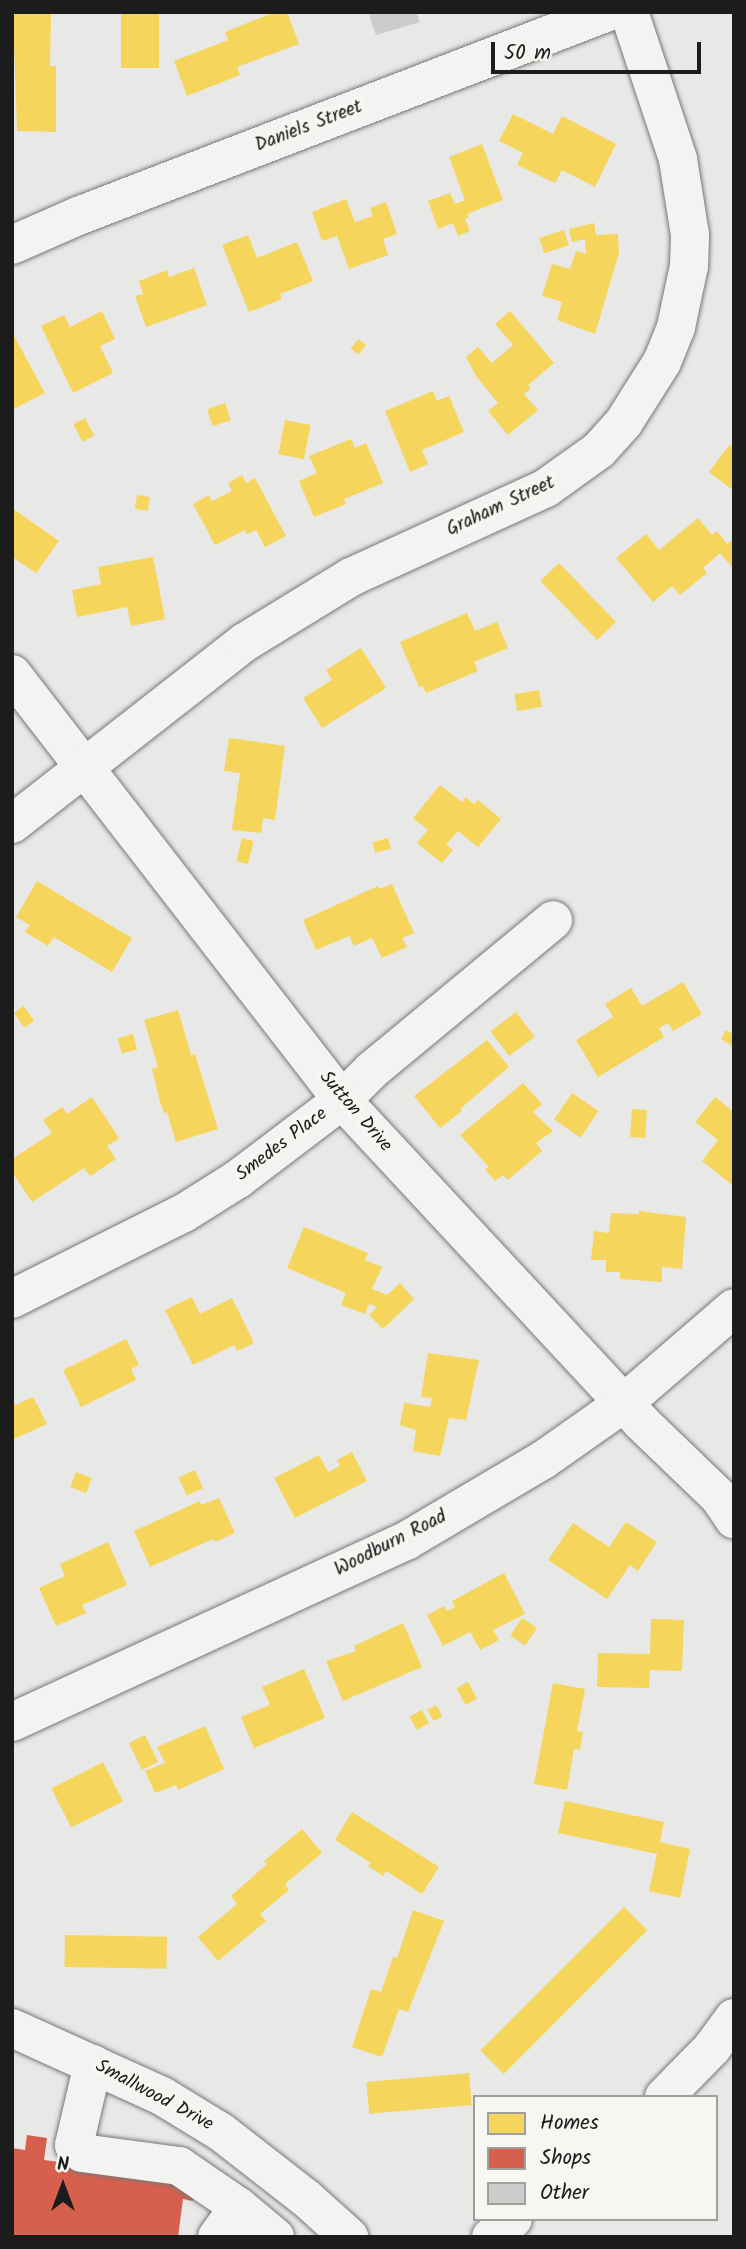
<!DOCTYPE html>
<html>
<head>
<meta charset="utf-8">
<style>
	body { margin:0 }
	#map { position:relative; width:746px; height:2249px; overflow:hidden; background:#e8e8e6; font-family:Kalam,sans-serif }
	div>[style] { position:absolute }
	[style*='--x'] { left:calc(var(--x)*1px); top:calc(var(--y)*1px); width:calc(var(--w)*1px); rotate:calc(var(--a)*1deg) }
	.homes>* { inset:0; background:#f6d55c; transform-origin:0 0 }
	.shops>* { inset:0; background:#d6604d }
	.building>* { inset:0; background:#ccccca }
	.roads { filter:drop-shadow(0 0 2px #787877) drop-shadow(0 0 2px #787877) }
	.minor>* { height:38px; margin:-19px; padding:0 19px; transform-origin:19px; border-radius:19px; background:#f3f3f1 }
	span { translate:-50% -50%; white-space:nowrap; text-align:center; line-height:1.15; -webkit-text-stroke:7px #f6f6f2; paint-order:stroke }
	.street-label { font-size:19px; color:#1c1c1c }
	.frame { position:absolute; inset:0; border:14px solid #1c1c1c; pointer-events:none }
	.legend { position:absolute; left:473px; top:2095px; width:245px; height:126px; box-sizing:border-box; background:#f6f6f2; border:2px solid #9f9f9c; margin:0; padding:9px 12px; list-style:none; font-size:21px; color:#1c1c1c }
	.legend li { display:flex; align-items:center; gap:14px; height:35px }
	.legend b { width:35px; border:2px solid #9f9f9c }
	.north { position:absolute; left:28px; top:2151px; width:70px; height:70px; -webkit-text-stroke:5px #f6f6f2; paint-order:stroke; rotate:0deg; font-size:19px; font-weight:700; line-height:28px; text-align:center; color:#1c1c1c }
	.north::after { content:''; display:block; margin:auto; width:24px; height:32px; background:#1c1c1c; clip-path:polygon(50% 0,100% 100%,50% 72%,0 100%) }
	.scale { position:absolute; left:491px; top:42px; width:210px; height:32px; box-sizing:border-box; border:4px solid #1c1c1c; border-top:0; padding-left:9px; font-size:21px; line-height:24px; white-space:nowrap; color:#1c1c1c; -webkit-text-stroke:5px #f6f6f2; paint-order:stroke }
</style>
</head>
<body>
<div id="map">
	<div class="homes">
		<div style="clip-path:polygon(13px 12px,51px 12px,50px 66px,56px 66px,56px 132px,17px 131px)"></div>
		<div style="left:121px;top:12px;width:38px;height:56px"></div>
		<div style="clip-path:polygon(275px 12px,287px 12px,299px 44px,237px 67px,240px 75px,187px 96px,174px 61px,228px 40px,225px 32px)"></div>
		<div style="clip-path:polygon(513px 114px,553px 134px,562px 116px,616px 144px,595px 187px,562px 170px,555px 183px,517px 165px,523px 153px,499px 141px)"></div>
		<div style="clip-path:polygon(482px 144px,503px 200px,467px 214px,469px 217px,465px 219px,470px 231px,458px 236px,453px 223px,438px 229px,428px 201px,450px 193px,455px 204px,465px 200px,449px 157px)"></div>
		<div style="clip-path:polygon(346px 199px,355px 222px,373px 216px,370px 208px,386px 202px,397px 234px,383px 239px,388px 255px,349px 269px,337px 236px,322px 241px,312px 212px)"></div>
		<div style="clip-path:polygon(594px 223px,596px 235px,618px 234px,619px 253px,595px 334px,557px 320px,562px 302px,542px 296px,552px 264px,570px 269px,576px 251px,586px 254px,585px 239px,572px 242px,569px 229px)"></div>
		<div style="left:564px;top:230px;width:16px;height:26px;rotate:72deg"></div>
		<div style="clip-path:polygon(248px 235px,257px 258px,297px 242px,313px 281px,280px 294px,282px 299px,249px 312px,222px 245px)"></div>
		<div style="clip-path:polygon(194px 268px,207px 305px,146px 327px,135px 296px,143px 294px,139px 281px,167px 270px,169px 277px)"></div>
		<div style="clip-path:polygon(102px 311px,115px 339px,100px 346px,113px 373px,73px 393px,41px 326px,64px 315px,70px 327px)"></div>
		<div style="clip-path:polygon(510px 311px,554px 363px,528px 385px,531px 388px,524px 394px,538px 410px,508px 435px,488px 411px,498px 403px,476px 376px,466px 357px,478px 347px,492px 363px,513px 345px,495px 324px)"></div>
		<div style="clip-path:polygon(14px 336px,45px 393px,12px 410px,12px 337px)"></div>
		<div style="left:358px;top:339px;width:10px;height:12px;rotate:37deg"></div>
		<div style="clip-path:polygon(433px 391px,437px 401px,449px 396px,464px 432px,422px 450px,428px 464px,410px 472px,385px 411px)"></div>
		<div style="left:225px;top:403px;width:18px;height:19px;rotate:71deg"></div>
		<div style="left:85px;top:418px;width:20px;height:13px;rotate:63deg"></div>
		<div style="left:285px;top:420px;width:26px;height:35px;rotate:11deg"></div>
		<div style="clip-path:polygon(351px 439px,355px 448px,366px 443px,383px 483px,344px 499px,346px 504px,314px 517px,299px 481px,317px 473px,309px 456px)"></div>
		<div style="clip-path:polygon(729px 445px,734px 448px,734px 491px,709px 472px)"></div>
		<div style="clip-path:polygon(242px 475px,246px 483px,255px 478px,286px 536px,265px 547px,256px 530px,247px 534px,245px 530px,215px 545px,193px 504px,209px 495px,212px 501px,232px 491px,228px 483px)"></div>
		<div style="left:137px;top:495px;width:13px;height:14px;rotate:9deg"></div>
		<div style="clip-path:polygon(12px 508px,59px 541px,36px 573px,12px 557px)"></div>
		<div style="clip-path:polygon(698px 518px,712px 535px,717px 531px,727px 544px,734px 539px,734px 569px,720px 553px,703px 568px,707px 573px,680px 595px,672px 586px,653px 602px,616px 558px,646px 534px,659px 550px)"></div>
		<div style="clip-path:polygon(153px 557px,165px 619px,131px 626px,127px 607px,77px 617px,72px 590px,101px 584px,98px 567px)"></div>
		<div style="left:559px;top:563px;width:82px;height:26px;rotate:46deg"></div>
		<div style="clip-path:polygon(467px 613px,475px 631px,497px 622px,508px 648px,474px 662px,478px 671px,426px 693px,423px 686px,419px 687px,400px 642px)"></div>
		<div style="clip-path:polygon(361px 648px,386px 688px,322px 728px,303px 698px,332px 680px,326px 670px)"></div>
		<div style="left:539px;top:690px;width:17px;height:25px;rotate:80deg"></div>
		<div style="clip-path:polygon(229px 738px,285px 746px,275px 820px,263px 818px,261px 833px,232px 830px,240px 773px,224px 771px)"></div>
		<div style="clip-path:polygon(440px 785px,462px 802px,466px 797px,474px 804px,478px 800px,501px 819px,478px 847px,458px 831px,446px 845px,453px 850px,442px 863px,417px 843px,428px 830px,413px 818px)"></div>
		<div style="left:242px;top:838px;width:12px;height:24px;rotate:14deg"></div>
		<div style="left:388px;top:838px;width:11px;height:16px;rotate:75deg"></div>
		<div style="clip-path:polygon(37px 881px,132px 938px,112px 972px,54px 937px,48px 946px,25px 932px,30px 925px,16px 917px)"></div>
		<div style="clip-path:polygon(392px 884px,414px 933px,402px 938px,407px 947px,382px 958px,372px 938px,354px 946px,349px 936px,316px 950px,303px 920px,378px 886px,379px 889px)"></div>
		<div style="clip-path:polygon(683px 982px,702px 1014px,673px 1031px,668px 1023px,659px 1028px,664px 1037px,598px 1077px,576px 1040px,613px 1017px,605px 1004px,631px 988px,642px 1006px)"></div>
		<div style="left:24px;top:1006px;width:18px;height:12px;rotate:56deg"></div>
		<div style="clip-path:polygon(178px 1010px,191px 1055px,195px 1054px,218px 1129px,176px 1142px,167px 1112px,164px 1113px,160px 1102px,152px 1069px,158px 1067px,144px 1020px)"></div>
		<div style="left:516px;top:1012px;width:31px;height:32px;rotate:53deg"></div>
		<div style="clip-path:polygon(726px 1030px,734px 1035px,734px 1047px,721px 1039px)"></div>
		<div style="left:133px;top:1034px;width:16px;height:16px;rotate:75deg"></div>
		<div style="clip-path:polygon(487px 1040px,509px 1067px,460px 1109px,462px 1111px,440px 1128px,414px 1096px)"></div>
		<div style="clip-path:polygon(523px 1083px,542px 1104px,533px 1112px,553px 1131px,536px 1143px,542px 1151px,508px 1180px,503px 1175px,495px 1181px,485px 1169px,489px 1167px,460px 1135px)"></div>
		<div style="left:572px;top:1093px;width:32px;height:32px;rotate:34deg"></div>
		<div style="clip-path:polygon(92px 1097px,119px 1138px,107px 1146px,116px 1159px,90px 1176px,84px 1168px,32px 1202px,12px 1172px,12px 1159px,52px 1133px,43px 1120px,62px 1107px,67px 1114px)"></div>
		<div style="clip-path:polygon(715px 1097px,734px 1112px,732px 1185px,702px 1161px,718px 1140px,695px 1122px)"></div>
		<div style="left:632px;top:1109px;width:15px;height:28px;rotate:4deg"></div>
		<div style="clip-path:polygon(639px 1211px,686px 1217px,682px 1269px,662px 1267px,662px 1282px,620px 1279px,620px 1272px,606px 1272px,606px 1260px,591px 1260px,594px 1231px,609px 1233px,611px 1213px,639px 1214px)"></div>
		<div style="clip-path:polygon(304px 1227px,368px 1253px,365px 1260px,382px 1267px,372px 1289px,387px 1295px,400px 1283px,414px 1299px,383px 1329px,369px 1315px,377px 1307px,369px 1304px,365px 1314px,341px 1305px,346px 1293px,287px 1268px)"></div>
		<div style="clip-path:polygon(192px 1297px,200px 1314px,232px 1298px,254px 1343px,237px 1351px,234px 1345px,193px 1365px,165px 1310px)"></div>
		<div style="clip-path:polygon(126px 1339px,139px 1365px,131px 1369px,136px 1380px,81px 1407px,63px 1370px)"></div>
		<div style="clip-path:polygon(428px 1353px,479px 1360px,466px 1420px,449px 1418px,440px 1456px,413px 1451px,416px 1430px,400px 1425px,404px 1403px,430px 1407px,432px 1398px,421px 1397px)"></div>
		<div style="clip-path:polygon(33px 1397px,47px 1424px,12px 1440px,12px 1400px,15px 1405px)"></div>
		<div style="clip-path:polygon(352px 1452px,367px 1481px,295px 1518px,274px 1478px,319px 1455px,328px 1472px,340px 1466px,337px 1460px)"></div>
		<div style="left:195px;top:1470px;width:20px;height:18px;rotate:66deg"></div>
		<div style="left:76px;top:1472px;width:17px;height:16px;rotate:21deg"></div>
		<div style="clip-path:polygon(219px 1498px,235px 1533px,215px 1542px,213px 1539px,150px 1567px,134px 1531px,200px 1501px,201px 1505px)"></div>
		<div style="clip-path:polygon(626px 1522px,657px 1542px,638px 1571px,630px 1565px,607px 1599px,548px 1560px,573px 1523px,609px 1547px)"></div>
		<div style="clip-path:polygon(108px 1542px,127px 1585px,82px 1605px,86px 1613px,56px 1626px,39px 1588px,65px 1576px,60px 1564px)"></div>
		<div style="clip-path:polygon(504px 1573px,525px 1614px,493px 1630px,499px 1640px,480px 1650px,470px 1632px,443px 1646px,427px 1615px,444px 1606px,447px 1611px,455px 1607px,452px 1601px)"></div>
		<div style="left:522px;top:1618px;width:18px;height:21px;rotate:34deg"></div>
		<div style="clip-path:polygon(651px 1619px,684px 1620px,682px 1671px,650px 1670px,649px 1688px,597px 1687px,598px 1653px,650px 1654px)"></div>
		<div style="clip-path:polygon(403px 1623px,422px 1667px,343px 1701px,326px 1661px,356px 1651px,354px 1646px)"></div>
		<div style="clip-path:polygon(304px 1669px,325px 1718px,254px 1748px,241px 1717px,270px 1705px,262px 1687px)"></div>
		<div style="left:468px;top:1682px;width:19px;height:13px;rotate:62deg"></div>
		<div style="clip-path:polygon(553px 1683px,585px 1689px,577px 1731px,583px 1732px,580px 1750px,574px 1749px,567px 1790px,534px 1784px)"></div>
		<div style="left:436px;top:1705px;width:13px;height:10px;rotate:61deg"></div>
		<div style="left:422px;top:1710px;width:15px;height:14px;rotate:62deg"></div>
		<div style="clip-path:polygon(205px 1726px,224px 1769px,178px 1790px,176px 1785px,155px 1793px,145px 1771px,165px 1763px,157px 1747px)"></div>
		<div style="left:145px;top:1735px;width:30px;height:18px;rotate:64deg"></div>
		<div style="left:103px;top:1762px;width:44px;height:58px;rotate:63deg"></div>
		<div style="clip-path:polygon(565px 1801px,664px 1822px,660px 1842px,690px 1849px,680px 1898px,649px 1891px,657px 1854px,558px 1833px)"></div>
		<div style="clip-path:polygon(352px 1812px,439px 1867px,422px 1894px,386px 1871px,383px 1876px,368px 1866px,371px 1863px,335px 1840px)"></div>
		<div style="clip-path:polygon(302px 1829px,322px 1853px,285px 1884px,289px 1890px,260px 1914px,266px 1921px,218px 1961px,198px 1937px,237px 1904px,231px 1896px,267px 1864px,264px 1861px)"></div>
		<div style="left:624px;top:1907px;width:33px;height:203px;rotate:45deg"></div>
		<div style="clip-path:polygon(413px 1910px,444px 1921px,408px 2012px,399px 2009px,382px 2057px,352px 2047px,371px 1989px,381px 1992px,393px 1957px,397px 1958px)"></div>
		<div style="left:65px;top:1935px;width:102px;height:32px;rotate:1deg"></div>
		<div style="left:469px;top:2073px;width:32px;height:103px;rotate:85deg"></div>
	</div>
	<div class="shops">
		<div style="clip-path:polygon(27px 2135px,47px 2138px,44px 2160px,196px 2180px,193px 2201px,183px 2199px,178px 2237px,12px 2237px,12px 2148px,25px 2150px)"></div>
	</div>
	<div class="building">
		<div style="clip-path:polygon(368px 12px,416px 12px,420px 22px,376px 35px)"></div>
	</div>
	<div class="roads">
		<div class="minor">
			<div style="--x:12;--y:245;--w:72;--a:-23.7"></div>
			<div style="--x:78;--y:216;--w:568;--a:-21.05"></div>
			<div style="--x:12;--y:674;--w:539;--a:52.24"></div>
			<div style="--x:342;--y:1100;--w:439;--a:47.1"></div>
			<div style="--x:641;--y:1422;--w:108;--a:43.9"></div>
			<div style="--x:719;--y:1497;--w:27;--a:56"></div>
			<div style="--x:12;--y:824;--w:296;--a:-38"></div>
			<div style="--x:245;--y:642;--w:124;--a:-31.5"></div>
			<div style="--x:351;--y:577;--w:214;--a:-24.5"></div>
			<div style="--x:546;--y:488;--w:65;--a:-35.6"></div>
			<div style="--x:599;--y:450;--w:38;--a:-48"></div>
			<div style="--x:624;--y:422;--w:71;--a:-57.7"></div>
			<div style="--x:662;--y:362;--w:38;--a:-68"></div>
			<div style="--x:676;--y:327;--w:62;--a:-78"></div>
			<div style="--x:689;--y:266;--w:31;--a:-88"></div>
			<div style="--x:690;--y:235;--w:77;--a:-99"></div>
			<div style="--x:678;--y:159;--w:155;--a:-108.4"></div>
			<div style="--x:12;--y:1299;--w:192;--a:-26.6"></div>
			<div style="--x:184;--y:1213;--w:64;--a:-32.2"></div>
			<div style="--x:238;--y:1179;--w:131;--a:-37.2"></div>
			<div style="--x:342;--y:1100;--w:42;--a:-45"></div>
			<div style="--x:372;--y:1070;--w:235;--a:-39.6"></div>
			<div style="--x:12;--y:1722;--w:434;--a:-24.7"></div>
			<div style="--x:406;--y:1541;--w:159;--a:-30.6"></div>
			<div style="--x:543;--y:1460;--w:99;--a:-35.1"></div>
			<div style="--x:624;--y:1403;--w:145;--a:-40.8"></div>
			<div style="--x:12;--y:2028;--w:165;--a:24.4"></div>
			<div style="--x:162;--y:2096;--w:69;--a:31.4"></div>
			<div style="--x:221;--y:2132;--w:109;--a:37.9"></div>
			<div style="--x:307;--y:2199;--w:57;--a:42.1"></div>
			<div style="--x:93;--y:2064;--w:83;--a:103.2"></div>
			<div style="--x:74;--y:2145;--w:11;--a:45"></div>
			<div style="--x:82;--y:2153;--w:98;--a:7.6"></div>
			<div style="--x:179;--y:2166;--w:73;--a:34.3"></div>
			<div style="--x:664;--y:2097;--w:69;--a:-45.6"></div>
			<div style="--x:712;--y:2048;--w:37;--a:-54"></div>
			<div style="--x:217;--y:2237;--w:37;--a:-54"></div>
			<div style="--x:239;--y:2207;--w:47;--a:39.8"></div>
			<div style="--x:491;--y:2237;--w:28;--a:-39"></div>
		</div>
	</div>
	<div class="street-label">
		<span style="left:309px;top:127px;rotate:-21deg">Daniels Street</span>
		<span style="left:501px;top:507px;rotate:-25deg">Graham Street</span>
		<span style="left:355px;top:1112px;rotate:49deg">Sutton Drive</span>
		<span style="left:282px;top:1145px;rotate:-37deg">Smedes Place</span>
		<span style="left:391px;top:1544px;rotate:-27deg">Woodburn Road</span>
		<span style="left:154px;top:2096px;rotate:28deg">Smallwood Drive</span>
	</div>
	<div class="frame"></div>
	<ul class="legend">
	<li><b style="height:19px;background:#f6d55c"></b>Homes</li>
	<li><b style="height:19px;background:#d6604d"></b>Shops</li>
	<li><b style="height:19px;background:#ccccca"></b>Other</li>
	</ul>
	<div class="north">N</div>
	<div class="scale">50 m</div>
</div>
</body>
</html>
